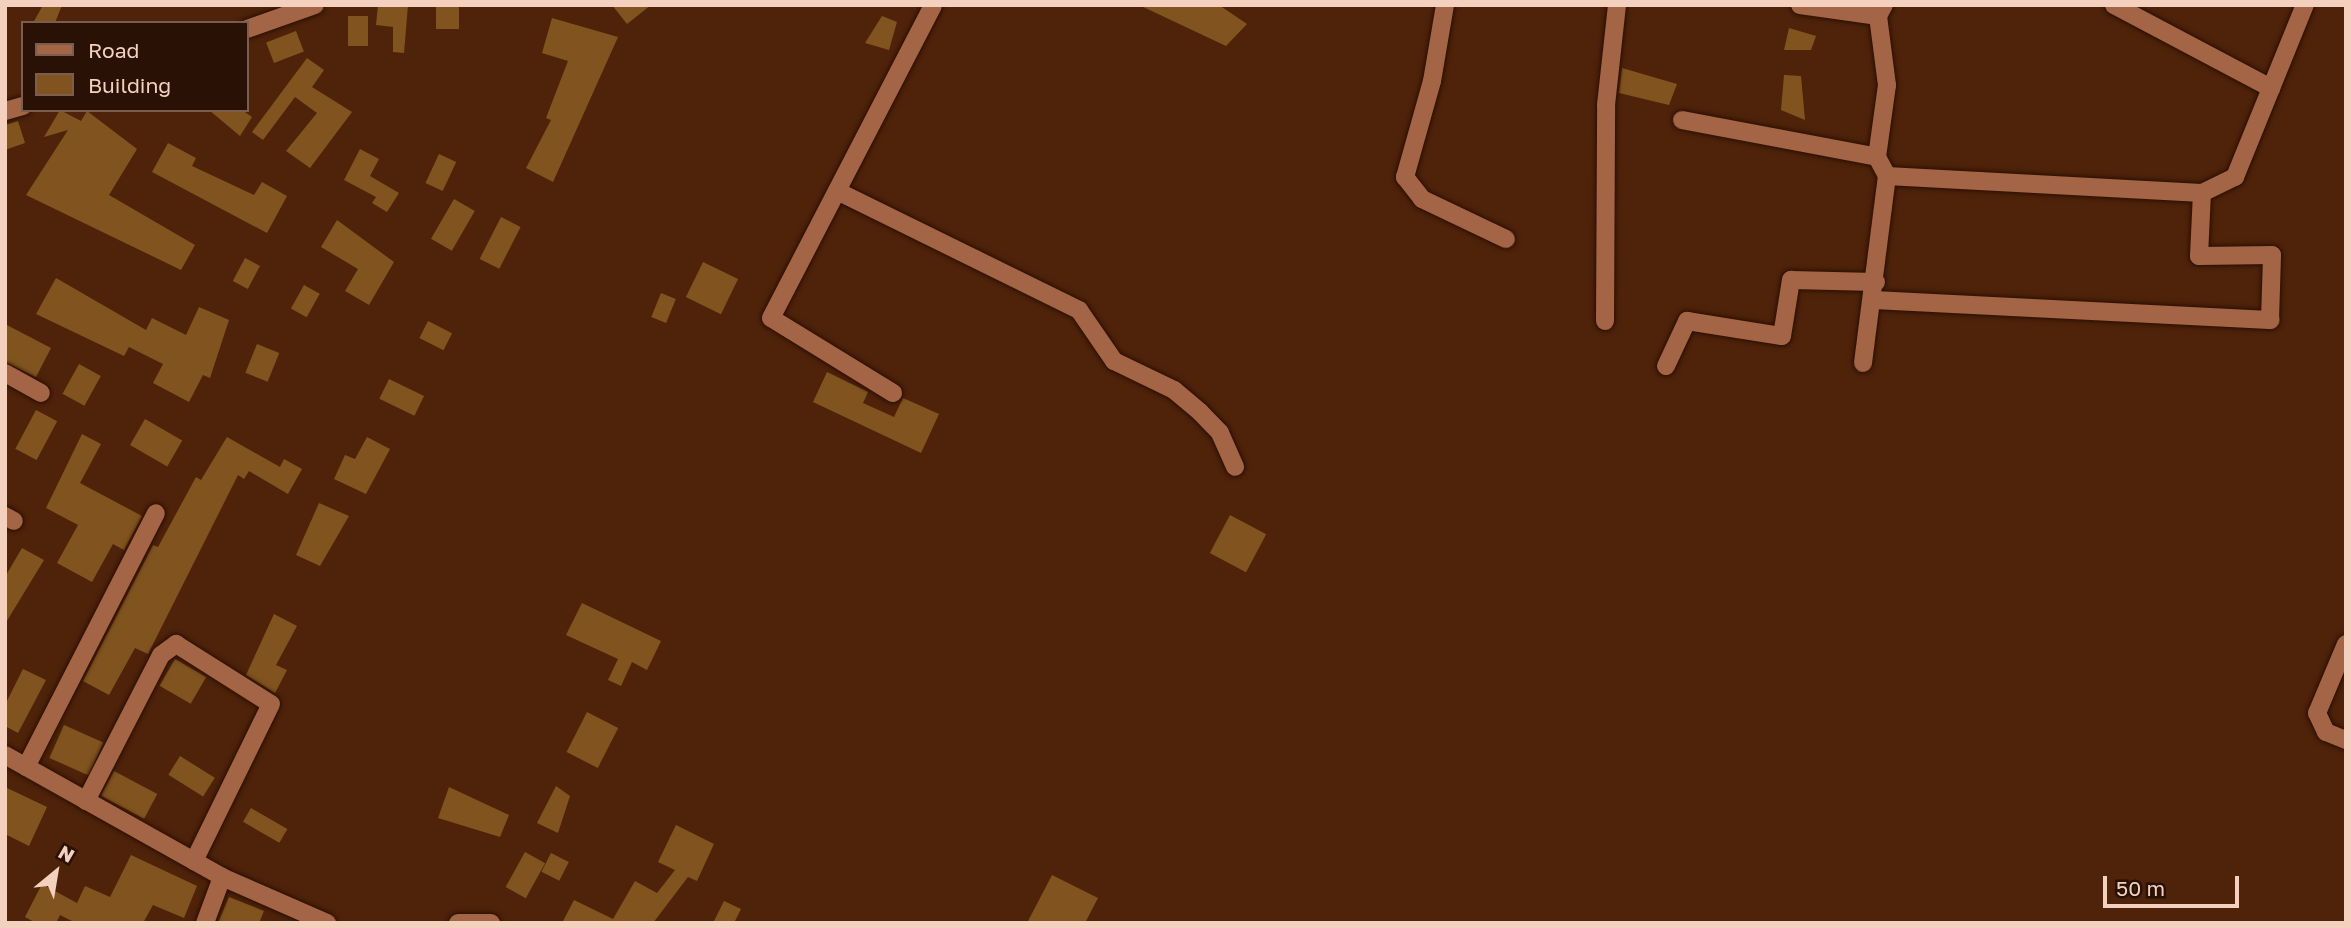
<!DOCTYPE html>
<html>
<head>
<meta charset="utf-8">
<style>
	body { margin:0 }
	#map { position:relative; width:2351px; height:928px; overflow:hidden; background:#4e230a; font-family:"Golos Text",sans-serif }
	div>[style] { position:absolute }
	[style*='--x'] { left:calc(var(--x)*1px); top:calc(var(--y)*1px); width:calc(var(--w)*1px); rotate:calc(var(--a)*1deg) }
	.building>* { inset:0; background:#81541f; transform-origin:0 0 }
	.roads { filter:drop-shadow(0 0 2px #2c0f01) drop-shadow(0 0 2px #2c0f01) }
	.minor>* { height:18px; margin:-9px; padding:0 9px; transform-origin:9px; border-radius:9px; background:#a36545 }
	span { translate:-50% -50%; white-space:nowrap; text-align:center; line-height:1.15; -webkit-text-stroke:5px #291105; paint-order:stroke }
	.frame { position:absolute; inset:0; border:7px solid #f4d0bf; pointer-events:none }
	.legend { position:absolute; left:21px; top:21px; width:228px; height:91px; box-sizing:border-box; background:#291105; border:2px solid #7a5d4f; margin:0; padding:9px 12px; list-style:none; font-size:21px; color:#f4d0bf }
	.legend li { display:flex; align-items:center; gap:14px; height:35px }
	.legend b { width:35px; border:2px solid #7a5d4f }
	.north { position:absolute; left:21px; top:837px; width:70px; height:70px; -webkit-text-stroke:5px #291105; paint-order:stroke; rotate:30deg; font-size:19px; font-weight:700; line-height:28px; text-align:center; color:#f4d0bf }
	.north::after { content:''; display:block; margin:auto; width:24px; height:32px; background:#f4d0bf; clip-path:polygon(50% 0,100% 100%,50% 72%,0 100%) }
	.scale { position:absolute; left:2103px; top:876px; width:136px; height:32px; box-sizing:border-box; border:4px solid #f4d0bf; border-top:0; padding-left:9px; font-size:21px; line-height:24px; white-space:nowrap; color:#f4d0bf; -webkit-text-stroke:5px #291105; paint-order:stroke }
</style>
</head>
<body>
<div id="map">
	<div class="building">
		<div style="clip-path:polygon(43px 5px,62px 5px,55px 23px,33px 23px)"></div>
		<div style="clip-path:polygon(378px 5px,408px 5px,404px 53px,393px 52px,393px 27px,376px 25px)"></div>
		<div style="left:436px;top:5px;width:23px;height:24px"></div>
		<div style="clip-path:polygon(612px 5px,651px 5px,627px 24px)"></div>
		<div style="clip-path:polygon(1139px 5px,1219px 5px,1247px 24px,1226px 46px)"></div>
		<div style="left:348px;top:16px;width:20px;height:30px"></div>
		<div style="clip-path:polygon(882px 16px,897px 22px,889px 50px,865px 43px)"></div>
		<div style="clip-path:polygon(552px 18px,618px 37px,553px 182px,526px 168px,551px 120px,546px 118px,568px 61px,542px 53px)"></div>
		<div style="clip-path:polygon(1789px 28px,1816px 36px,1811px 50px,1784px 50px)"></div>
		<div style="left:296px;top:31px;width:22px;height:32px;rotate:69deg"></div>
		<div style="clip-path:polygon(307px 58px,324px 70px,312px 87px,352px 112px,310px 168px,286px 151px,317px 113px,295px 97px,263px 140px,252px 132px)"></div>
		<div style="clip-path:polygon(1622px 68px,1677px 84px,1669px 105px,1619px 93px)"></div>
		<div style="clip-path:polygon(1784px 75px,1801px 76px,1805px 120px,1781px 110px)"></div>
		<div style="clip-path:polygon(60px 110px,81px 121px,87px 111px,137px 149px,109px 195px,195px 245px,181px 270px,26px 195px,68px 130px,44px 137px)"></div>
		<div style="clip-path:polygon(209px 110px,242px 110px,252px 117px,240px 136px)"></div>
		<div style="clip-path:polygon(18px 121px,25px 143px,5px 150px,5px 125px)"></div>
		<div style="clip-path:polygon(168px 143px,196px 158px,192px 166px,254px 195px,262px 182px,287px 196px,267px 233px,152px 172px)"></div>
		<div style="clip-path:polygon(360px 149px,379px 159px,370px 176px,399px 193px,387px 212px,372px 203px,376px 197px,344px 180px)"></div>
		<div style="left:439px;top:154px;width:19px;height:32px;rotate:25deg"></div>
		<div style="left:454px;top:199px;width:24px;height:46px;rotate:30deg"></div>
		<div style="left:501px;top:217px;width:22px;height:47px;rotate:27deg"></div>
		<div style="clip-path:polygon(337px 220px,394px 262px,369px 305px,345px 291px,358px 269px,321px 247px)"></div>
		<div style="left:245px;top:258px;width:17px;height:26px;rotate:28deg"></div>
		<div style="left:703px;top:262px;width:39px;height:39px;rotate:26deg"></div>
		<div style="clip-path:polygon(56px 278px,146px 330px,152px 318px,186px 335px,199px 307px,229px 320px,210px 378px,203px 375px,189px 402px,153px 383px,163px 364px,129px 347px,124px 356px,36px 314px)"></div>
		<div style="left:304px;top:285px;width:18px;height:27px;rotate:29deg"></div>
		<div style="left:661px;top:293px;width:16px;height:26px;rotate:22deg"></div>
		<div style="left:428px;top:321px;width:27px;height:19px;rotate:27deg"></div>
		<div style="clip-path:polygon(5px 324px,51px 348px,36px 377px,5px 362px)"></div>
		<div style="left:257px;top:344px;width:24px;height:31px;rotate:22deg"></div>
		<div style="left:79px;top:364px;width:25px;height:34px;rotate:29deg"></div>
		<div style="clip-path:polygon(827px 372px,868px 392px,863px 403px,894px 417px,903px 398px,939px 414px,921px 453px,813px 402px)"></div>
		<div style="left:389px;top:379px;width:39px;height:22px;rotate:26deg"></div>
		<div style="left:36px;top:410px;width:24px;height:44px;rotate:28deg"></div>
		<div style="left:145px;top:419px;width:43px;height:30px;rotate:30deg"></div>
		<div style="clip-path:polygon(82px 434px,101px 444px,80px 483px,142px 516px,124px 550px,113px 544px,92px 582px,57px 563px,78px 525px,46px 508px)"></div>
		<div style="clip-path:polygon(227px 437px,280px 467px,284px 459px,302px 469px,288px 494px,249px 471px,244px 479px,238px 475px,148px 654px,135px 648px,109px 695px,83px 681px,153px 545px,158px 547px,196px 477px,201px 480px)"></div>
		<div style="clip-path:polygon(367px 437px,390px 449px,366px 494px,334px 479px,345px 455px,355px 459px)"></div>
		<div style="clip-path:polygon(319px 503px,349px 516px,320px 566px,296px 555px)"></div>
		<div style="left:1230px;top:515px;width:41px;height:43px;rotate:28deg"></div>
		<div style="clip-path:polygon(22px 548px,44px 560px,5px 624px,5px 577px)"></div>
		<div style="clip-path:polygon(582px 603px,661px 641px,647px 670px,632px 662px,621px 686px,608px 680px,618px 659px,566px 635px)"></div>
		<div style="clip-path:polygon(274px 614px,297px 626px,276px 665px,287px 670px,275px 693px,246px 675px)"></div>
		<div style="left:175px;top:659px;width:36px;height:31px;rotate:30deg"></div>
		<div style="clip-path:polygon(23px 669px,46px 680px,18px 733px,5px 726px,5px 705px)"></div>
		<div style="left:587px;top:712px;width:35px;height:45px;rotate:27deg"></div>
		<div style="left:64px;top:725px;width:43px;height:36px;rotate:24deg"></div>
		<div style="left:180px;top:756px;width:41px;height:22px;rotate:32deg"></div>
		<div style="left:114px;top:771px;width:49px;height:28px;rotate:28deg"></div>
		<div style="clip-path:polygon(556px 786px,570px 796px,558px 833px,537px 823px)"></div>
		<div style="clip-path:polygon(5px 787px,47px 807px,29px 846px,5px 834px)"></div>
		<div style="clip-path:polygon(449px 787px,509px 815px,500px 837px,438px 818px)"></div>
		<div style="left:251px;top:808px;width:42px;height:16px;rotate:30deg"></div>
		<div style="clip-path:polygon(676px 825px,714px 844px,697px 881px,688px 877px,653px 923px,562px 923px,574px 900px,613px 919px,635px 881px,657px 893px,675px 870px,658px 862px)"></div>
		<div style="left:525px;top:852px;width:23px;height:40px;rotate:29deg"></div>
		<div style="left:551px;top:853px;width:20px;height:21px;rotate:27deg"></div>
		<div style="clip-path:polygon(131px 855px,197px 886px,184px 918px,153px 905px,143px 923px,76px 923px,60px 915px,56px 923px,36px 923px,25px 917px,42px 884px,77px 903px,85px 886px,110px 897px)"></div>
		<div style="clip-path:polygon(1052px 875px,1098px 898px,1085px 923px,1027px 923px)"></div>
		<div style="clip-path:polygon(229px 897px,264px 911px,259px 923px,218px 923px)"></div>
		<div style="clip-path:polygon(724px 901px,741px 909px,734px 923px,713px 923px)"></div>
	</div>
	<div class="roads">
		<div class="minor">
			<div style="--x:1445;--y:5;--w:77;--a:99.7"></div>
			<div style="--x:1432;--y:81;--w:100;--a:105.7"></div>
			<div style="--x:1405;--y:177;--w:28;--a:52"></div>
			<div style="--x:1422;--y:199;--w:93;--a:25.5"></div>
			<div style="--x:1800;--y:5;--w:79;--a:8"></div>
			<div style="--x:1884;--y:5;--w:13;--a:119"></div>
			<div style="--x:1878;--y:16;--w:70;--a:82.6"></div>
			<div style="--x:1887;--y:85;--w:73;--a:97.9"></div>
			<div style="--x:1877;--y:157;--w:21;--a:62"></div>
			<div style="--x:1887;--y:176;--w:315;--a:3.1"></div>
			<div style="--x:2202;--y:193;--w:37;--a:-26"></div>
			<div style="--x:2235;--y:177;--w:186;--a:-67.9"></div>
			<div style="--x:2114;--y:5;--w:178;--a:27.9"></div>
			<div style="--x:247;--y:29;--w:72;--a:-19.4"></div>
			<div style="--x:5;--y:111;--w:19;--a:-16"></div>
			<div style="--x:1682;--y:120;--w:198;--a:10.7"></div>
			<div style="--x:837;--y:191;--w:270;--a:26.2"></div>
			<div style="--x:1079;--y:310;--w:62;--a:55.5"></div>
			<div style="--x:1114;--y:361;--w:67;--a:25.8"></div>
			<div style="--x:1174;--y:390;--w:34;--a:40"></div>
			<div style="--x:1200;--y:412;--w:29;--a:46"></div>
			<div style="--x:1220;--y:433;--w:37;--a:66"></div>
			<div style="--x:1873;--y:300;--w:398;--a:2.9"></div>
			<div style="--x:2270;--y:320;--w:65;--a:-88.2"></div>
			<div style="--x:2272;--y:255;--w:73;--a:179.2"></div>
			<div style="--x:2199;--y:256;--w:63;--a:-87.3"></div>
			<div style="--x:1605;--y:321;--w:216;--a:-89.7"></div>
			<div style="--x:1606;--y:105;--w:101;--a:-83.7"></div>
			<div style="--x:1863;--y:363;--w:189;--a:-82.7"></div>
			<div style="--x:1666;--y:366;--w:50;--a:-65"></div>
			<div style="--x:1687;--y:321;--w:96;--a:9"></div>
			<div style="--x:1782;--y:336;--w:57;--a:-80.9"></div>
			<div style="--x:1791;--y:280;--w:85;--a:1.3"></div>
			<div style="--x:5;--y:373;--w:41;--a:29.1"></div>
			<div style="--x:893;--y:393;--w:143;--a:-148.4"></div>
			<div style="--x:771;--y:318;--w:352;--a:-62.6"></div>
			<div style="--x:5;--y:516;--w:10;--a:29"></div>
			<div style="--x:2346;--y:644;--w:75;--a:112.8"></div>
			<div style="--x:2317;--y:713;--w:21;--a:65"></div>
			<div style="--x:2326;--y:732;--w:22;--a:22"></div>
			<div style="--x:5;--y:755;--w:249;--a:29.3"></div>
			<div style="--x:222;--y:877;--w:115;--a:23.7"></div>
			<div style="--x:26;--y:767;--w:285;--a:-62.9"></div>
			<div style="--x:86;--y:801;--w:164;--a:-62.8"></div>
			<div style="--x:161;--y:655;--w:19;--a:-36"></div>
			<div style="--x:176;--y:644;--w:112;--a:32.3"></div>
			<div style="--x:271;--y:704;--w:175;--a:116.1"></div>
			<div style="--x:205;--y:923;--w:49;--a:-69.7"></div>
			<div style="--x:458;--y:923;--w:33;--a:0"></div>
		</div>
	</div>
	<div class="frame"></div>
	<ul class="legend">
	<li><b style="height:9px;background:#a36545"></b>Road</li>
	<li><b style="height:19px;background:#81541f"></b>Building</li>
	</ul>
	<div class="north">N</div>
	<div class="scale">50 m</div>
</div>
</body>
</html>
